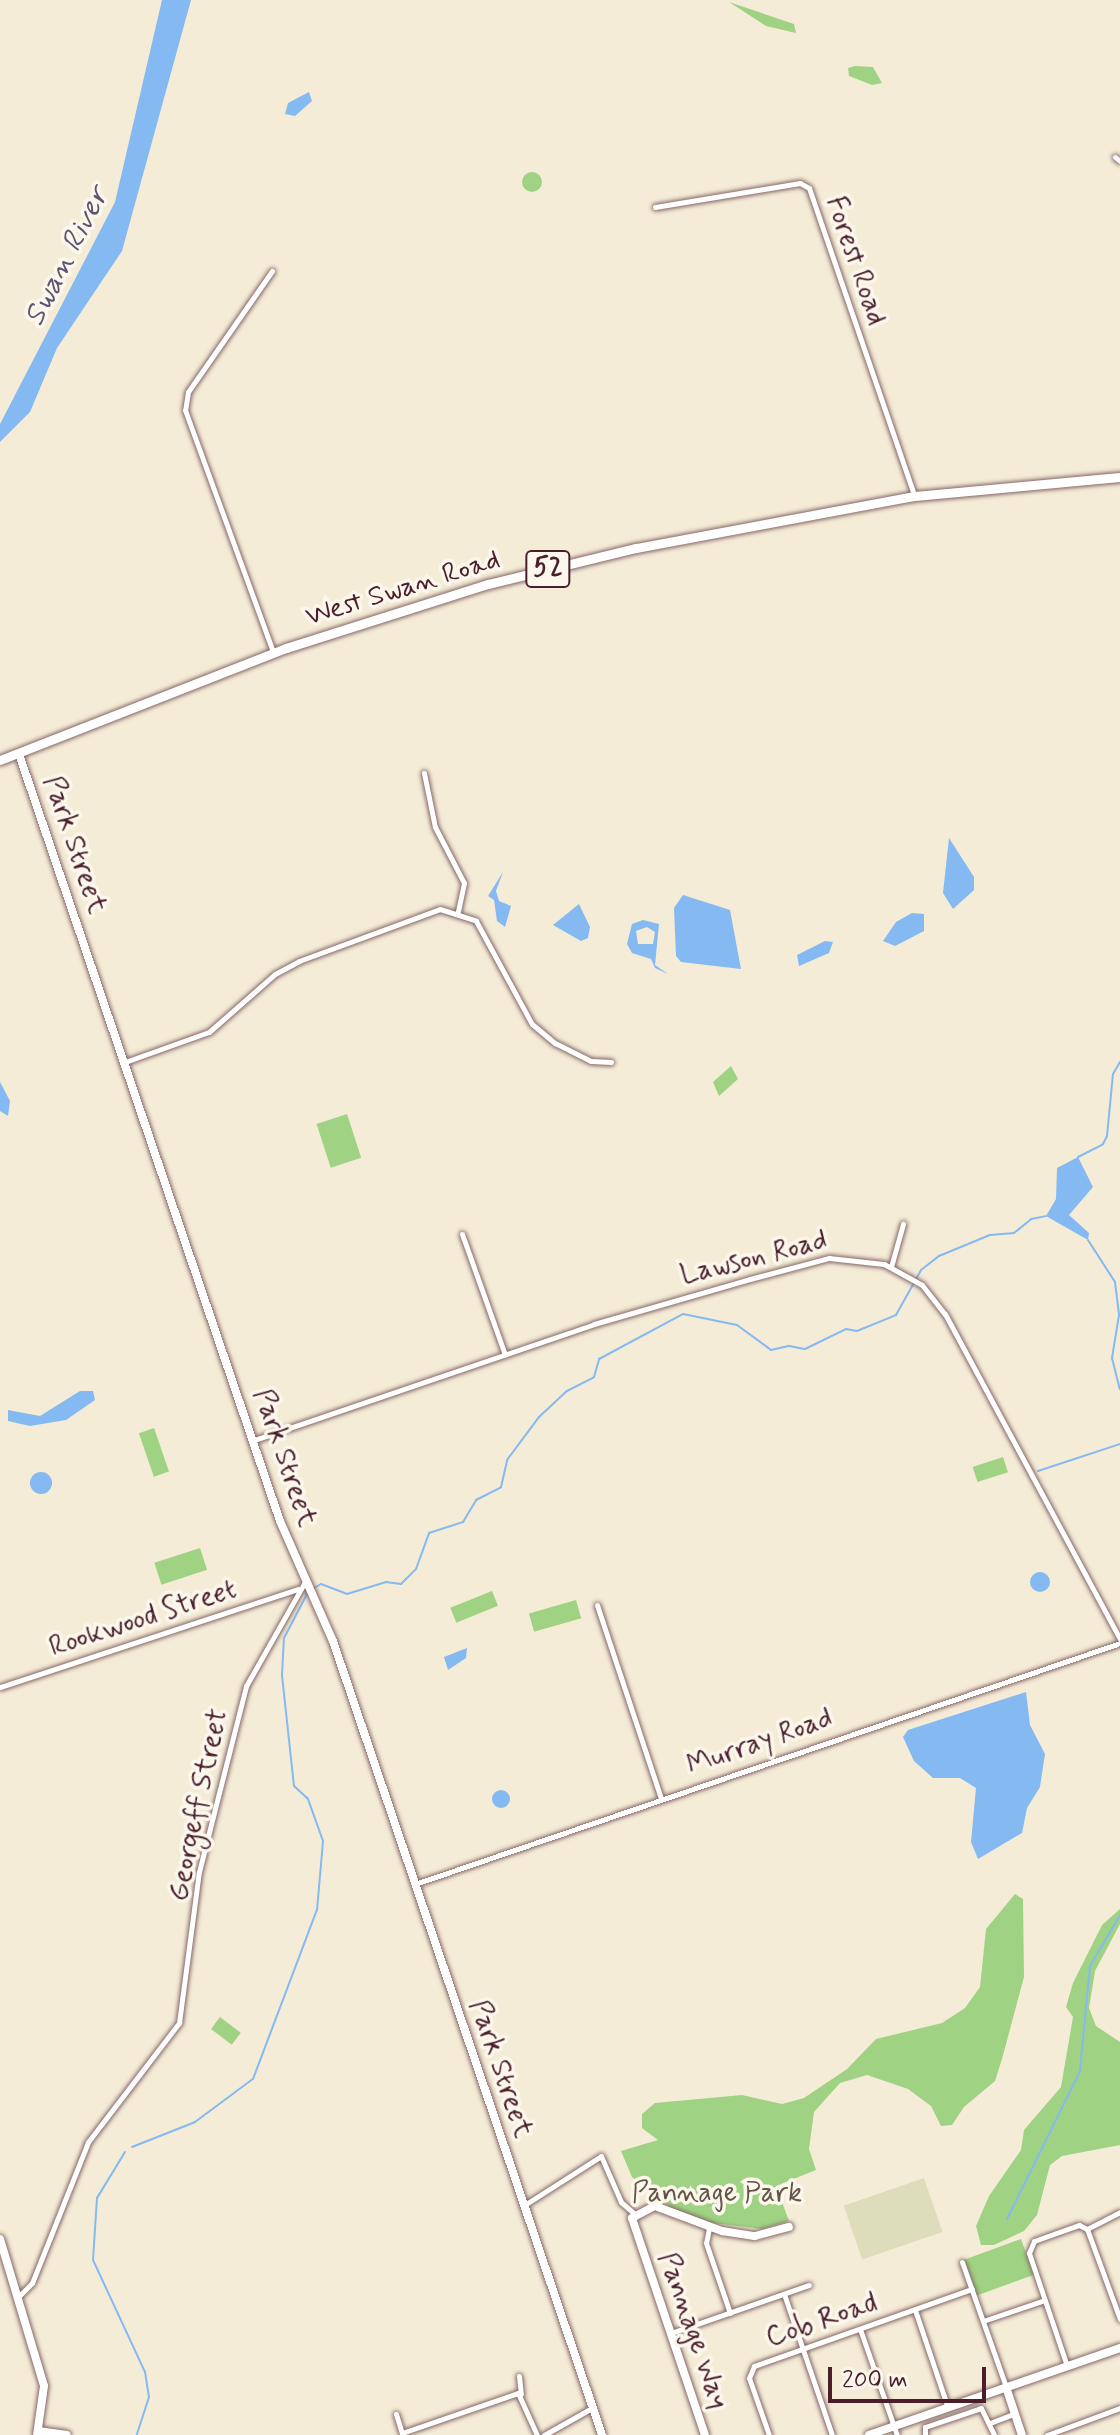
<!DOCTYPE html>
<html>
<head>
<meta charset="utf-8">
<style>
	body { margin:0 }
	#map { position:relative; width:1120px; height:2435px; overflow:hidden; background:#f5ecd7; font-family:Mynerve,sans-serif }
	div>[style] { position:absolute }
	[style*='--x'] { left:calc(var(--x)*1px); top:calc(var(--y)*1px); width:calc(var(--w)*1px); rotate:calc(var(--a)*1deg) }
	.built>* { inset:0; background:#deddbb; transform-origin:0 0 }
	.green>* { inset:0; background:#9fd383; transform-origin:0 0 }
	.round { border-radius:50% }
	.water>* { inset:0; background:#84b9f2 }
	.stream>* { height:2px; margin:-1px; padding:0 1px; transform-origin:1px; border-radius:1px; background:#84b9f2 }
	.roads { filter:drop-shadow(0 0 2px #866767) drop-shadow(0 0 2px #866767) }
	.street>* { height:5px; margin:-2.5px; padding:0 2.5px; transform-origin:2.5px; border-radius:2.5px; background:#fff }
	.secondary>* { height:8px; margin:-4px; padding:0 4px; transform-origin:4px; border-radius:4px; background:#fff }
	.primary>* { height:9px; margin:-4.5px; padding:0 4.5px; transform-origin:4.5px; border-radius:4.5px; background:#fff }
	span { translate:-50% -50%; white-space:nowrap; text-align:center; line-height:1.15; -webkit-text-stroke:7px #fbf7ec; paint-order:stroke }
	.shield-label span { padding:2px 6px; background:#fbf7ec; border:2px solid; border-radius:6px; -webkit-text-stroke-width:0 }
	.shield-label { font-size:26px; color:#4a1f2b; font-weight:700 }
	.street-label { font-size:28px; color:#4a1f2b }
	.park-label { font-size:28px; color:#645545 }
	.water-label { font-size:30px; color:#5e5571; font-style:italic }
	.scale { position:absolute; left:828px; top:2367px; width:158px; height:36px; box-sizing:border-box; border:4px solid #4a1f2b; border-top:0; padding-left:10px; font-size:24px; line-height:28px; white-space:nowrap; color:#4a1f2b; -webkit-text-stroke:6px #fbf7ec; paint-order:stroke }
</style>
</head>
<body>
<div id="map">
	<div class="built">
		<div style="left:924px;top:2178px;width:57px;height:85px;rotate:71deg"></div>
	</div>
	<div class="green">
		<div style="clip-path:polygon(729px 2px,794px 24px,796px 33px,766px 26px)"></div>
		<div style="clip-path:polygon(855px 66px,873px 67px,882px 83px,872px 85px,849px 76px,848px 68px)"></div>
		<div class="round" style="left:522px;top:172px;width:20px;height:20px"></div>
		<div style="clip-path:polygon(731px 1066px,738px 1079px,719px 1096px,713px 1082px)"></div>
		<div style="left:347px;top:1114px;width:46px;height:32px;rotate:72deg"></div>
		<div style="left:154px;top:1428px;width:46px;height:16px;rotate:71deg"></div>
		<div style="left:1003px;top:1457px;width:16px;height:32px;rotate:72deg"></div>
		<div style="left:200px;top:1548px;width:23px;height:48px;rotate:72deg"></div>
		<div style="left:492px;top:1591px;width:16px;height:45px;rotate:68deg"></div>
		<div style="left:576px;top:1600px;width:19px;height:49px;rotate:74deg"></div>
		<div style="clip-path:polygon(1015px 1894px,1023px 1899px,1024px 1977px,1002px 2059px,995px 2081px,964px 2107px,952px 2125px,941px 2126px,931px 2106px,908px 2089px,867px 2075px,840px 2083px,814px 2112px,809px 2149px,816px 2170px,776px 2186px,789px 2221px,762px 2229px,712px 2223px,671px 2208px,632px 2177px,621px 2151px,658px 2140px,642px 2128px,642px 2114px,655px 2103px,742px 2095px,782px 2104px,804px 2098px,847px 2069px,876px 2039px,942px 2023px,965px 2008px,980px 1987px,986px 1929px)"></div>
		<div style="clip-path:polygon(1120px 1909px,1120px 1924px,1095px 1971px,1089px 2008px,1096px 2026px,1120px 2042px,1120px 2145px,1062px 2156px,1050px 2165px,1037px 2215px,1024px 2231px,994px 2245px,981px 2245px,976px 2226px,989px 2196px,1021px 2150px,1024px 2130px,1061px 2087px,1073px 2017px,1066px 2007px,1073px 1983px,1102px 1925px)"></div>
		<div style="left:220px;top:2017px;width:26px;height:15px;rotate:37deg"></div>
		<div style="left:1021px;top:2239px;width:38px;height:62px;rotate:70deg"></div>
	</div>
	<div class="water">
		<div style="clip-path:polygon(162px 0,191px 0,122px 251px,57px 348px,30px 412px,0 442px,0 424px,115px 202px)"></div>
		<div style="clip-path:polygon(309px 92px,312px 101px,295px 116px,285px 114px,288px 103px)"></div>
		<div style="clip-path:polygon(949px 838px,974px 877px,974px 890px,953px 909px,943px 893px)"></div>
		<div style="clip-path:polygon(503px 872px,496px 891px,499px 901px,511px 906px,505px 927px,497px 921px,494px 900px,488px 896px)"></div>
		<div style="clip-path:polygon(683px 895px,730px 910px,741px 969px,681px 962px,676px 956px,674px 908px)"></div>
		<div style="clip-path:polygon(579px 904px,590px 927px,588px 938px,581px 941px,553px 925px)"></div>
		<div style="clip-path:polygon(912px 913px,924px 914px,924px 931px,895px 946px,883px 941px,896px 922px)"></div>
		<div style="clip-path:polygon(evenodd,643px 920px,659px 924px,655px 965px,668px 974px,655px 968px,651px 959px,632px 953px,627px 944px,632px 924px,643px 920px,647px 927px,655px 932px,653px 944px,638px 944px,636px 931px,647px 927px)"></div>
		<div style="clip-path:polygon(825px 941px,833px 942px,829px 953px,799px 966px,797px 955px)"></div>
		<div style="clip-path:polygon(0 1082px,10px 1101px,8px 1116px,0 1111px)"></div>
		<div style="clip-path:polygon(1078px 1157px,1093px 1187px,1069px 1215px,1089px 1233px,1088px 1240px,1046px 1216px,1056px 1199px,1057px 1168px)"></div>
		<div style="clip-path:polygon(80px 1391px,93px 1391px,95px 1400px,66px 1420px,30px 1426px,8px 1421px,8px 1410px,40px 1416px)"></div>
		<div class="round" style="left:30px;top:1472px;width:22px;height:22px"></div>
		<div class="round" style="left:1030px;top:1572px;width:20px;height:20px"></div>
		<div style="clip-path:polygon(467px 1648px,466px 1658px,448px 1670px,444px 1657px)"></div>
		<div style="clip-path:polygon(1026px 1692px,1030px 1725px,1045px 1754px,1040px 1787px,1027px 1808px,1022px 1833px,978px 1859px,971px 1842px,976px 1788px,960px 1778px,933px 1778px,914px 1761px,903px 1737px,908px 1730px)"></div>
		<div class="round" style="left:492px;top:1790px;width:18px;height:18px"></div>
	</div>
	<div class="stream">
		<div style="--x:1078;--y:1157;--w:28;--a:-27"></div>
		<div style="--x:1103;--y:1144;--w:9;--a:-63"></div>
		<div style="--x:1107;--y:1136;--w:62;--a:-84.5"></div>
		<div style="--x:1113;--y:1074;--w:14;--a:-60"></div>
		<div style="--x:1088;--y:1240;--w:50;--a:57.3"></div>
		<div style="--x:1115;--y:1282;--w:33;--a:83"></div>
		<div style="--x:1119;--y:1315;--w:44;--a:99.2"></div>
		<div style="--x:1112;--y:1358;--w:32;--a:76"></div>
		<div style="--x:1038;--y:1471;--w:86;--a:-18.2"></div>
		<div style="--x:314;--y:1588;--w:8;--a:-30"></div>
		<div style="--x:321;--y:1584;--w:28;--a:21"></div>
		<div style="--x:347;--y:1594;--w:41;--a:-17.1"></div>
		<div style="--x:386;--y:1582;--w:15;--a:8"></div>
		<div style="--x:401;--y:1584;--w:21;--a:-45"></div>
		<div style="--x:416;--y:1569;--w:38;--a:-70"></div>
		<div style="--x:429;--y:1533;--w:36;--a:-18"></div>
		<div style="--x:463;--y:1522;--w:26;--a:-59"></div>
		<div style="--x:476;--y:1500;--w:28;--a:-27"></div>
		<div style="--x:501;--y:1487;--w:28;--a:-77"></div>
		<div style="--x:507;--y:1460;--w:54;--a:-53.3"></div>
		<div style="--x:539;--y:1417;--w:38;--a:-43"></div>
		<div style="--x:567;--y:1391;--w:30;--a:-27"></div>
		<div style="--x:594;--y:1377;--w:19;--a:-74"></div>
		<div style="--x:599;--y:1359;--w:95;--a:-28.2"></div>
		<div style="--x:683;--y:1314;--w:55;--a:11.5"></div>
		<div style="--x:737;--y:1325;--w:42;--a:36.3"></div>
		<div style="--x:771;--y:1350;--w:18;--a:-13"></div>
		<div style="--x:789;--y:1346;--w:16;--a:11"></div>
		<div style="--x:805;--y:1349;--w:46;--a:-26"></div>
		<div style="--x:846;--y:1329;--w:11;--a:10"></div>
		<div style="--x:857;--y:1331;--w:42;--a:-22.3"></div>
		<div style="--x:896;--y:1315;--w:51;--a:-60.9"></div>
		<div style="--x:921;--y:1270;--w:23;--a:-38"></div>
		<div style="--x:939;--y:1256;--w:55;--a:-22.4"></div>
		<div style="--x:990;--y:1235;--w:24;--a:-5"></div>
		<div style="--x:1014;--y:1233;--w:22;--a:-39"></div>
		<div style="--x:1031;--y:1219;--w:15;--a:-11"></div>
		<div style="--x:132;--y:2147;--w:68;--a:-21.6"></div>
		<div style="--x:195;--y:2122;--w:72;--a:-36.6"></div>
		<div style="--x:253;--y:2079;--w:181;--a:-69.3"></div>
		<div style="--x:317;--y:1910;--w:69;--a:-85"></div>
		<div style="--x:323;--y:1841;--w:45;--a:-109.7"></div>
		<div style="--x:308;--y:1799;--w:19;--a:-137"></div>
		<div style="--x:294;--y:1786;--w:112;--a:-96.2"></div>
		<div style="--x:282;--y:1675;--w:37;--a:-87"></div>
		<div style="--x:284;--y:1638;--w:52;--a:-62.4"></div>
		<div style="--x:125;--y:2152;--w:54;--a:121.3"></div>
		<div style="--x:97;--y:2198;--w:62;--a:93.7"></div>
		<div style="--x:93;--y:2260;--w:123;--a:65.1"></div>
		<div style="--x:145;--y:2372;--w:25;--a:81"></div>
		<div style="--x:149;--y:2397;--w:40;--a:108"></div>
		<div style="--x:1007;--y:2219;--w:165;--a:-63.7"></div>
		<div style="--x:1080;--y:2071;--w:105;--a:-84.6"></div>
		<div style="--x:1090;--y:1966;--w:59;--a:-59.5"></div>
	</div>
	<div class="roads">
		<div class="street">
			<div style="--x:1115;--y:157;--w:6;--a:39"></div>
			<div style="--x:655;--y:207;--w:147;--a:-9.4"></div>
			<div style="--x:800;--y:183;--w:10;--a:29"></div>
			<div style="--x:809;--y:188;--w:324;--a:71.1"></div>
			<div style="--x:272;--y:271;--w:147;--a:124.8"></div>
			<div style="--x:188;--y:392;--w:18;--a:99"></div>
			<div style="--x:185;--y:410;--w:258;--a:70"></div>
			<div style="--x:424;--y:773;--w:55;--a:78.5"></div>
			<div style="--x:435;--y:827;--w:63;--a:62.6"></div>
			<div style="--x:464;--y:883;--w:29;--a:102"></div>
			<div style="--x:125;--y:1062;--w:89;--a:-19.7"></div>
			<div style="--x:209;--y:1032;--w:88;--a:-41.3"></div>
			<div style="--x:275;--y:974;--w:27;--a:-28"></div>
			<div style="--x:299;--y:961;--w:150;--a:-20.2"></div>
			<div style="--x:440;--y:909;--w:38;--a:18"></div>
			<div style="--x:476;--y:921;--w:117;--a:61.5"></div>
			<div style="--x:532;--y:1024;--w:30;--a:40"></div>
			<div style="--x:555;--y:1043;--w:40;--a:26.6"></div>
			<div style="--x:591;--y:1061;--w:20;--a:3"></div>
			<div style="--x:462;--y:1234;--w:128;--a:70.4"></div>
			<div style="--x:891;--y:1267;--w:45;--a:-74.4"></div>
			<div style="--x:254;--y:1440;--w:359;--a:-18.8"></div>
			<div style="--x:594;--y:1324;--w:162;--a:-16.1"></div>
			<div style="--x:750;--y:1279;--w:82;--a:-14.9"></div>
			<div style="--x:829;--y:1258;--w:55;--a:6.2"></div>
			<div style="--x:884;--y:1264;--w:43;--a:28.9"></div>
			<div style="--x:922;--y:1285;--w:37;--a:52"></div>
			<div style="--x:945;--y:1314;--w:369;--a:61.7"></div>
			<div style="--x:597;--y:1605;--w:203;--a:71.7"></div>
			<div style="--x:0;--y:1687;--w:314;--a:-18.2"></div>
			<div style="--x:415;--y:1884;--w:745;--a:-18.87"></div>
			<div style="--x:526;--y:2204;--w:89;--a:-32.6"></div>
			<div style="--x:601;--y:2156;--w:50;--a:66.5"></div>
			<div style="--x:621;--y:2202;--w:18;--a:41"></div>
			<div style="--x:709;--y:2228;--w:15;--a:101"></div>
			<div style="--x:706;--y:2243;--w:74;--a:71.1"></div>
			<div style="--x:1087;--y:2229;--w:37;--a:-27"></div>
			<div style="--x:962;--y:2262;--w:133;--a:70.6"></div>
			<div style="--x:784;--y:2294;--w:149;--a:71.2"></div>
			<div style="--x:19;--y:2296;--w:18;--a:-45"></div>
			<div style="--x:32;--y:2283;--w:152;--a:-68.3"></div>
			<div style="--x:88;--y:2142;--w:150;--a:-52.6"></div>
			<div style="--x:179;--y:2023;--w:152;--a:-82.5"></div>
			<div style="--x:199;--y:1872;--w:192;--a:-75.8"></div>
			<div style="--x:246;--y:1686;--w:122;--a:-60.5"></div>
			<div style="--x:915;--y:2310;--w:103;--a:71.4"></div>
			<div style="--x:983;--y:2321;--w:65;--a:-18.7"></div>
			<div style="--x:860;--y:2329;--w:112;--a:70.8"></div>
			<div style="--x:671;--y:2333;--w:146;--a:-19.2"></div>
			<div style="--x:1067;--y:2366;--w:119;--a:-108.6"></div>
			<div style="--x:1029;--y:2253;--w:13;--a:-67"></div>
			<div style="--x:1034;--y:2241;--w:48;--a:-19.6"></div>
			<div style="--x:1079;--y:2225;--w:9;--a:27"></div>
			<div style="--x:1087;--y:2229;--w:96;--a:69.9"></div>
			<div style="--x:519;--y:2376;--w:18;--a:84"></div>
			<div style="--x:396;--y:2414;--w:21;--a:73"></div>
			<div style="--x:990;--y:2423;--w:26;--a:-21"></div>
			<div style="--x:402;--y:2433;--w:123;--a:-19"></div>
			<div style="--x:518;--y:2393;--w:46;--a:65.7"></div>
			<div style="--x:544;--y:2435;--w:55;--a:-29.4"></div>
			<div style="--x:769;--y:2435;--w:60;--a:-109.3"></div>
			<div style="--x:749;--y:2378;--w:13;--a:-67"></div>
			<div style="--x:754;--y:2366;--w:231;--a:-19.5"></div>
			<div style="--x:925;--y:2435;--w:8;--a:-90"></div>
			<div style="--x:925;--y:2427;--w:59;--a:-18.7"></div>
			<div style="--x:981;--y:2408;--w:30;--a:64"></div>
			<div style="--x:1047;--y:2435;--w:78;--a:-20.3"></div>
		</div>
		<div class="secondary">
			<div style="--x:19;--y:754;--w:810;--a:71.21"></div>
			<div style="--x:280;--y:1521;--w:131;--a:66.2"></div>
			<div style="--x:333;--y:1641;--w:838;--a:71.28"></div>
			<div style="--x:0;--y:2239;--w:153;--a:73.3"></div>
			<div style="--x:44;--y:2386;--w:49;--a:98.1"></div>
			<div style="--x:1006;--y:2387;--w:51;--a:71.6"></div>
			<div style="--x:38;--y:2431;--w:29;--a:8"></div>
			<div style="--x:705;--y:2435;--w:229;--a:-108.6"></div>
			<div style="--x:632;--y:2218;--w:26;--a:-28"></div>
			<div style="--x:655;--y:2206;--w:72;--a:20.5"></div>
			<div style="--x:722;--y:2231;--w:33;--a:9"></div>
			<div style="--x:755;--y:2236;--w:35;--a:-15"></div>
			<div style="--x:869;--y:2435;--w:266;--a:-19.1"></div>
		</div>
		<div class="primary">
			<div style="--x:0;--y:760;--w:307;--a:-21.4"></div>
			<div style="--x:286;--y:648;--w:212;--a:-17.6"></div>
			<div style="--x:488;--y:584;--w:152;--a:-13.7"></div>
			<div style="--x:636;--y:548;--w:283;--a:-10.6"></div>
			<div style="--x:914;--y:496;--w:207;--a:-5.3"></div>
		</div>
	</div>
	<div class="shield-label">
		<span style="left:548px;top:569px">52</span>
	</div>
	<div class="street-label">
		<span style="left:855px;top:261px;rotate:71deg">Forest Road</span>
		<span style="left:403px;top:589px;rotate:-17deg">West Swan Road</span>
		<span style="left:74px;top:845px;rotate:71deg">Park Street</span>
		<span style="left:754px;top:1259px;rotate:-14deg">Lawson Road</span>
		<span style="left:284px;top:1458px;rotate:71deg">Park Street</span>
		<span style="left:143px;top:1619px;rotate:-18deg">Rookwood Street</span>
		<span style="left:760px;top:1743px;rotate:-19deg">Murray Road</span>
		<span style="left:199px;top:1805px;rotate:-78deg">Georgeff Street</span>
		<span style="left:500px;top:2069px;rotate:71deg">Park Street</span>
		<span style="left:822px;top:2321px;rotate:-19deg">Cob Road</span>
		<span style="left:692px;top:2331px;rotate:71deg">Pannage Way</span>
	</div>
	<div class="park-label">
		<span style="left:717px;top:2194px">Pannage Park</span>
	</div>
	<div class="water-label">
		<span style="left:67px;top:257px;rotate:-63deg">Swan River</span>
	</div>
	<div class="scale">200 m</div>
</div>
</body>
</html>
